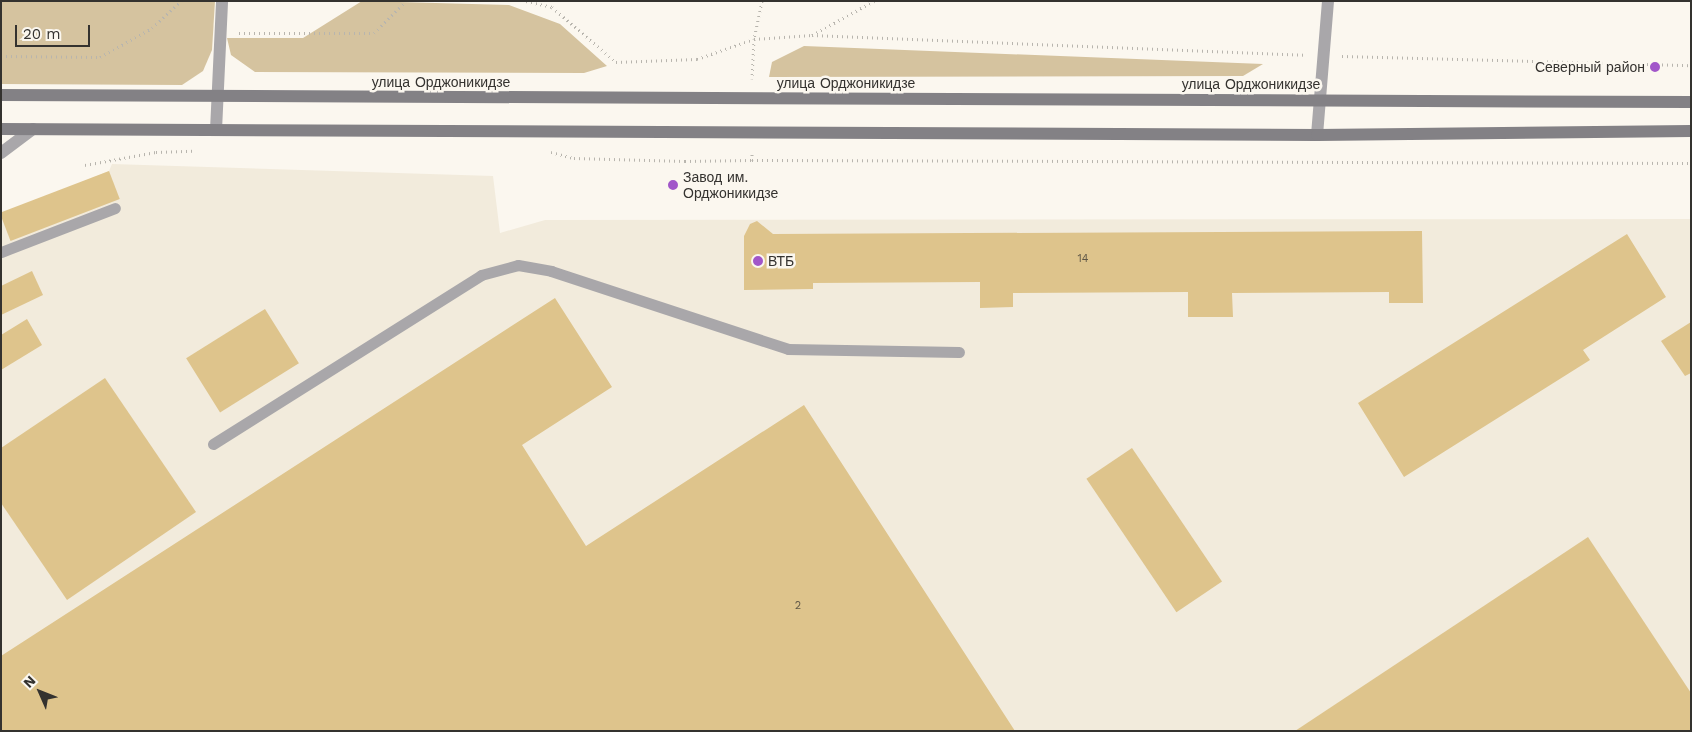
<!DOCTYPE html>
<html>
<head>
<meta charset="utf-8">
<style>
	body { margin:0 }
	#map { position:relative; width:1692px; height:732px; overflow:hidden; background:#fbf7ef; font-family:"Work Sans",sans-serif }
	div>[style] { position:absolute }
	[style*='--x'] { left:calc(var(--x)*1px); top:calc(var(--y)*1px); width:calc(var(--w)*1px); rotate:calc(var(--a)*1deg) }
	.built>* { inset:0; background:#f2ebdc }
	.green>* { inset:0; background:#d5c39f }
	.building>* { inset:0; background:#dec48c; transform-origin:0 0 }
	.path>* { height:3px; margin-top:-1.5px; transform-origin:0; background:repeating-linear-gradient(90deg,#b8b5ae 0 1px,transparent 0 5px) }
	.service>* { height:11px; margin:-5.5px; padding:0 5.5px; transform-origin:5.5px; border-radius:5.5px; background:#a9a7aa }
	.minor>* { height:12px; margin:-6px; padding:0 6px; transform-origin:6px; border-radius:6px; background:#a9a7aa }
	.tertiary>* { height:12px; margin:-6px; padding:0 6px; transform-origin:6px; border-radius:6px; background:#a9a7aa }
	.secondary>* { height:12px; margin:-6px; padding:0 6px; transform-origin:6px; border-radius:6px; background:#838185 }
	.dots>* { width:14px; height:14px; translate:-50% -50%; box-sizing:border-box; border:2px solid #fbf7ef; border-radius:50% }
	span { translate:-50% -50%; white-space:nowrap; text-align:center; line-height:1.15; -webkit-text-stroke:5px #fbf7ef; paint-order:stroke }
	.number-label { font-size:11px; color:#5e5646 }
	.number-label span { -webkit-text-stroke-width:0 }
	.poi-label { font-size:14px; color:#34322f }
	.right { translate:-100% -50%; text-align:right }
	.left { translate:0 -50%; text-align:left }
	.street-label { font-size:14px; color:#34322f }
	.frame { position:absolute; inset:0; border:2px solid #34322f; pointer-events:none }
	.north { position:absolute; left:15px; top:667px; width:50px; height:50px; -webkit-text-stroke:4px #fbf7ef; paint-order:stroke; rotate:314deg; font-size:14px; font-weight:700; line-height:20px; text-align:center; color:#34322f }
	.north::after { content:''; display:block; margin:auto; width:18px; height:22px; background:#34322f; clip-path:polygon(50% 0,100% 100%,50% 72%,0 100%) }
	.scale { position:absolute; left:15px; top:25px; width:75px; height:22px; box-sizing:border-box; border:2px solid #34322f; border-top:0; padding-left:6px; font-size:15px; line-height:18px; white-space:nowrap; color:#34322f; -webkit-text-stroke:4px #fbf7ef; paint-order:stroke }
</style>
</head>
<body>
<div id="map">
	<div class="built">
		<div style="clip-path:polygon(112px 164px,493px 176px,500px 233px,545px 220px,1691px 219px,1691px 731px,1px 731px,1px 215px,109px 171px)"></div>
	</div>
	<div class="green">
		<div style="clip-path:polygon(1px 1px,215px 1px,212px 50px,203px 71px,182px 85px,1px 84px)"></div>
		<div style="clip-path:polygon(362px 1px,509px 5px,560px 24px,607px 66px,584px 73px,255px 72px,231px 55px,227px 38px,303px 38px)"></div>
		<div style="clip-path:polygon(804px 46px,1263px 64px,1243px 76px,769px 77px,772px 62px)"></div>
	</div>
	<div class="building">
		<div style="left:109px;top:171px;width:30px;height:117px;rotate:69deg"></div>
		<div style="clip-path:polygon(757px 221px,773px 234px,1422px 231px,1423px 303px,1389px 303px,1389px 292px,1232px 293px,1233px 317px,1188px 317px,1188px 292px,1013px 293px,1013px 307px,980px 308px,980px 282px,813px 283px,813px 289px,744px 290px,744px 236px,750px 224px)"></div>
		<div style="clip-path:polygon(1627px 234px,1666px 297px,1583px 350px,1590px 360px,1404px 477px,1358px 403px)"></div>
		<div style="clip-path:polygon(32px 271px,43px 295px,1px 315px,1px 286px)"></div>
		<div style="clip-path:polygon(555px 298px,612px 387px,522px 445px,586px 546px,804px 405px,1015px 731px,1px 731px,1px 656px)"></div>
		<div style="left:265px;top:309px;width:64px;height:93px;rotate:58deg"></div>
		<div style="clip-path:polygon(27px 319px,42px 345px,1px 370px,1px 335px)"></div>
		<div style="clip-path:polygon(1691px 322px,1691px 373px,1685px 376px,1661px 341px)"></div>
		<div style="clip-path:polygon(105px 378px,196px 512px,67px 600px,1px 503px,1px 448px)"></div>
		<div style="left:1132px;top:448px;width:161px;height:55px;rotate:56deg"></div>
		<div style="clip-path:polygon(1588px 537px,1691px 693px,1691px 731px,1295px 731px)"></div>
	</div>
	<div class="path">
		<div style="--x:526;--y:1;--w:27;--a:13"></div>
		<div style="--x:552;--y:7;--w:84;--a:40.7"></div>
		<div style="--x:616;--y:62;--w:81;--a:-2.1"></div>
		<div style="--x:697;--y:59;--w:60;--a:-19.3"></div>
		<div style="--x:754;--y:39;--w:40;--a:92.9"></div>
		<div style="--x:762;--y:1;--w:39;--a:102"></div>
		<div style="--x:754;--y:39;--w:58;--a:-3.9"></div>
		<div style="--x:812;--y:35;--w:71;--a:-28.7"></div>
		<div style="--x:239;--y:33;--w:135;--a:0"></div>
		<div style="--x:374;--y:33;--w:45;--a:-45"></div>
		<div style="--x:812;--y:35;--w:493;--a:2.3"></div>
		<div style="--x:1;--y:56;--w:99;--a:0.6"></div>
		<div style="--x:100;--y:57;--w:60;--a:-29.1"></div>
		<div style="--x:152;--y:28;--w:40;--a:-43"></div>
		<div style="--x:1342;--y:56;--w:349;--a:1.5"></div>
		<div style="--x:551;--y:152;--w:24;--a:15"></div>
		<div style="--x:574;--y:158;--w:111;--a:1.5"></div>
		<div style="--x:685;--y:161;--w:67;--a:-0.9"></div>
		<div style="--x:752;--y:160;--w:9;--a:-90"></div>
		<div style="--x:752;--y:160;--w:939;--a:0.18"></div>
		<div style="--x:85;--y:165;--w:72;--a:-10.4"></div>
		<div style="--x:156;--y:152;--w:37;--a:-2"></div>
	</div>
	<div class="service">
		<div style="--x:1;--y:252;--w:122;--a:-21.1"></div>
		<div style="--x:213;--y:444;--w:317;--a:-32.2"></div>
		<div style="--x:481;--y:275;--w:38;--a:-15"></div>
		<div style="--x:518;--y:265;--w:34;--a:10"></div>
		<div style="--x:551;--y:271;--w:250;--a:18.2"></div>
		<div style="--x:788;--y:349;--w:171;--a:1"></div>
	</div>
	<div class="minor">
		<div style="--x:216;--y:130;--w:129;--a:-87.3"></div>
		<div style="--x:1317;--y:135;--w:134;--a:-85.3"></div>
	</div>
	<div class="tertiary">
		<div style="--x:1;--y:153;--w:40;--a:-37"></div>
	</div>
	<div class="secondary">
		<div style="--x:1;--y:95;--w:1690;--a:0.24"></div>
		<div style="--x:1;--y:129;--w:1316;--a:0.26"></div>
		<div style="--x:1317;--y:135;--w:374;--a:-0.6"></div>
	</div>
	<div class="dots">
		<div style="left:1655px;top:67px;background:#a156c9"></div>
		<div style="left:673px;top:185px;background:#a156c9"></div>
		<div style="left:758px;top:261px;background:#a156c9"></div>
	</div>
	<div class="number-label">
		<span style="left:1083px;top:259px">14</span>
		<span style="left:798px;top:606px">2</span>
	</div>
	<div class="poi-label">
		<span class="right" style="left:1645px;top:67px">Северный район</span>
		<span class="left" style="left:683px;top:185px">Завод им.<br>Орджоникидзе</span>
		<span class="left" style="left:768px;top:261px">ВТБ</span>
	</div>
	<div class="street-label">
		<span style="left:441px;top:82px">улица Орджоникидзе</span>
		<span style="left:846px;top:83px">улица Орджоникидзе</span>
		<span style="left:1251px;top:84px">улица Орджоникидзе</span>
	</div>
	<div class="frame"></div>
	<div class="north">N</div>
	<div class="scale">20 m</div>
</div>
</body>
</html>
